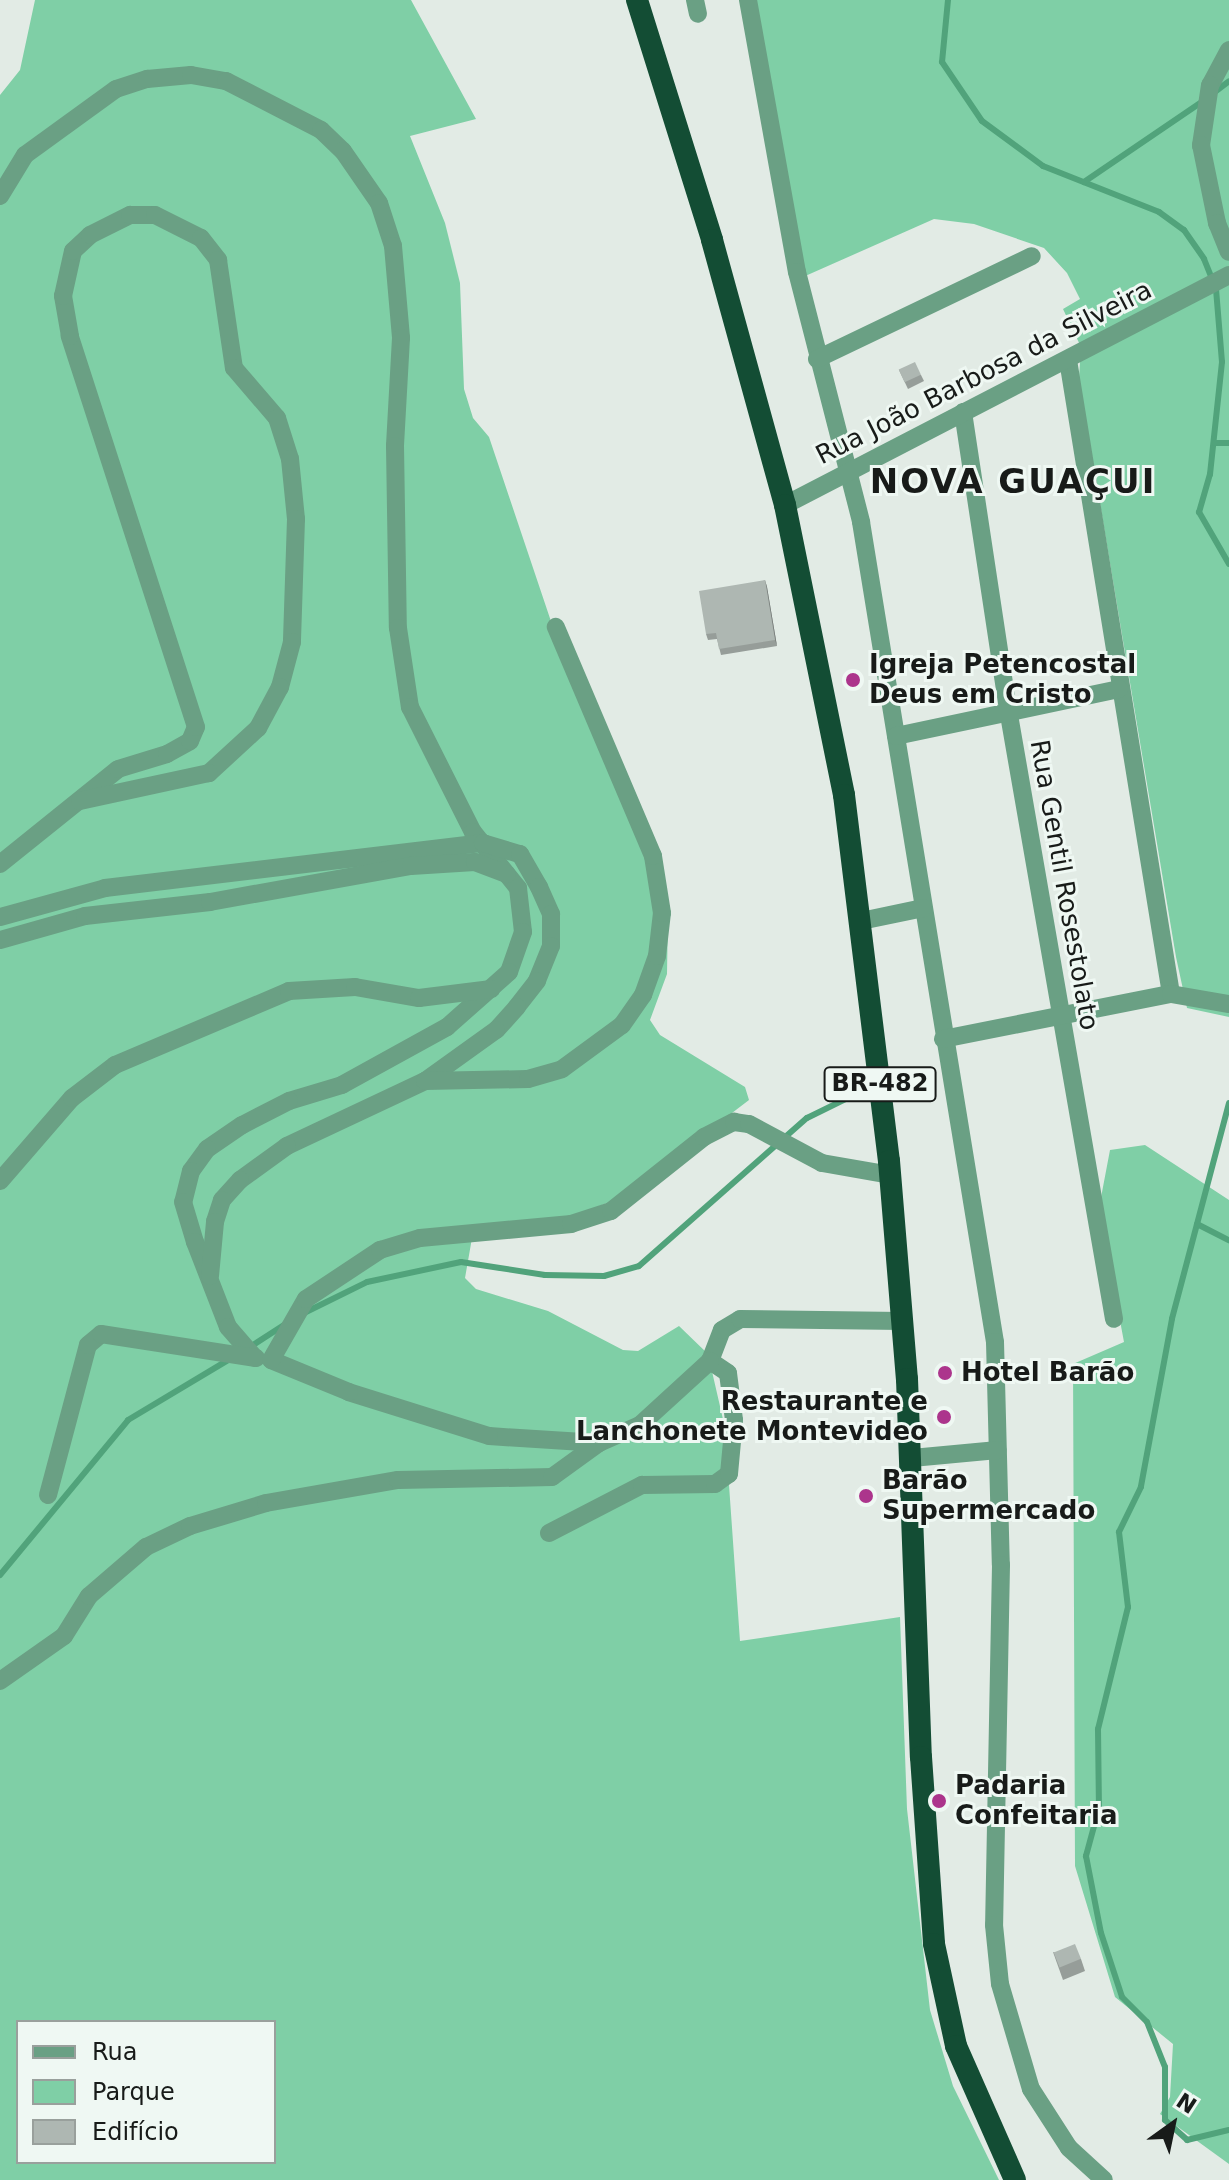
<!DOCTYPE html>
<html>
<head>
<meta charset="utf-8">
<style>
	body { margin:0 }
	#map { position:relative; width:1229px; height:2180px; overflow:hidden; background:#e2ebe5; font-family:"DejaVu Sans",sans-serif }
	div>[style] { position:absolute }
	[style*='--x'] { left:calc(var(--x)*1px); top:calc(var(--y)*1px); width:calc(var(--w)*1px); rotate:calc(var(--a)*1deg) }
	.green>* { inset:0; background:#7fcfa6 }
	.stream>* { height:6px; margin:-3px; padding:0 3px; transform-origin:3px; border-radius:3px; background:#51a37b }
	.minor>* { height:18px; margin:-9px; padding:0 9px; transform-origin:9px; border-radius:9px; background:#6aa084 }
	.trunk>* { height:22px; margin:-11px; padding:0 11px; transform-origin:11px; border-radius:11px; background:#134d34 }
	.wall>* { inset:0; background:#969d99 }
	.shaded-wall>* { inset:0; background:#7a807d }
	.building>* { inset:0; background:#aeb7b2; transform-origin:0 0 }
	.dots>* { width:22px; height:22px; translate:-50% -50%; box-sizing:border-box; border:4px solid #eff8f3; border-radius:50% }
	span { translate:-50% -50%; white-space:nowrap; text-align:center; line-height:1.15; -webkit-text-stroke:6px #eff8f3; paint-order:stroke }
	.shield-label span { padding:2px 6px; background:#eff8f3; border:2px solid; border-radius:6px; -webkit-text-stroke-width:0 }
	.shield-label { font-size:24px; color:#181b19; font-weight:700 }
	.street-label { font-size:26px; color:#181b19 }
	.poi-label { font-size:26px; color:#181b19; font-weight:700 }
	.left { translate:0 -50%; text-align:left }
	.right { translate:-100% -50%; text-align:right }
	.district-label { font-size:34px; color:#181b19; font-weight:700; letter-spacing:2px }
	.legend { position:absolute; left:16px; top:2020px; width:260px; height:144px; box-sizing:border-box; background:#eff8f3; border:2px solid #99a09c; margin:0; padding:10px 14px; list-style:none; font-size:24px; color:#181b19 }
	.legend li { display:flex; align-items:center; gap:16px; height:40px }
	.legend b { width:40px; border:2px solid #99a09c }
	.north { position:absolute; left:1133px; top:2084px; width:80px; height:80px; -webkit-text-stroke:6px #eff8f3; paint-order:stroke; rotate:33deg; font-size:22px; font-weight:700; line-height:32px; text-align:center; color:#181b19 }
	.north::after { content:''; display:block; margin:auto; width:28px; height:36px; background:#181b19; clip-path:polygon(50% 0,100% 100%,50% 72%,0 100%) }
</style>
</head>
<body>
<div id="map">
	<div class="green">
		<div style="clip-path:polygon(evenodd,35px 0,411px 0,476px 119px,410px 136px,445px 223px,460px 283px,464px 389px,473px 418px,489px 437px,565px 663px,668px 912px,667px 974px,650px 1020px,660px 1035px,745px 1087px,749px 1100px,622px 1197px,572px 1217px,472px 1238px,465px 1278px,476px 1289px,548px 1311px,623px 1350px,638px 1351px,679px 1326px,708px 1354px,725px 1428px,740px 1641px,900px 1617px,907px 1809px,930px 2010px,953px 2086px,999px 2180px,0 2180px,0 95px,20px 70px,35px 0,18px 2022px,274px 2022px,274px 2162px,18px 2162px,18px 2022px)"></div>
		<div style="clip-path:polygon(755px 0,1229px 0,1229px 1017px,1187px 1008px,1176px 957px,1079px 378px,1081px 347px,1063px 309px,1080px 299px,1067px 273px,1044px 248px,974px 224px,934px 219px,803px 277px)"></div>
		<div style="clip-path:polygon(1145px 1145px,1229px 1200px,1229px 2164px,1160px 2114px,1170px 2097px,1173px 2044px,1115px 1997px,1075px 1866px,1073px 1364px,1124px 1342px,1099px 1208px,1110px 1150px)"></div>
	</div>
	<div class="stream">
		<div style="--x:948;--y:0;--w:62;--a:95.5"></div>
		<div style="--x:942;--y:62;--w:71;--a:55.9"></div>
		<div style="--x:982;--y:121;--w:76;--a:36.4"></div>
		<div style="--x:1043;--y:166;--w:125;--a:21.6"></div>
		<div style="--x:1159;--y:212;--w:31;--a:36"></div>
		<div style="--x:1184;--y:230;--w:35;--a:55"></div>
		<div style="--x:1204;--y:259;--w:32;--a:68"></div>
		<div style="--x:1216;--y:289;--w:73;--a:85.3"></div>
		<div style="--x:1222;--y:362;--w:113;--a:96.1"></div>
		<div style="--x:1210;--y:474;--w:40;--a:106"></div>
		<div style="--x:1199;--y:512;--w:60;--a:60"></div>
		<div style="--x:1212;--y:94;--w:21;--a:-37"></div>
		<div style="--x:1084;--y:182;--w:144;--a:-34.2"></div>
		<div style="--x:1215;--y:443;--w:14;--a:0"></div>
		<div style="--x:1229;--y:1103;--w:223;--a:104.8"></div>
		<div style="--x:1172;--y:1319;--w:171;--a:100.5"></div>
		<div style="--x:1141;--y:1487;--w:50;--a:116.1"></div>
		<div style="--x:1119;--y:1532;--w:76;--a:83.2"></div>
		<div style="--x:1128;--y:1607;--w:126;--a:103.8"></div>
		<div style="--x:1098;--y:1729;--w:79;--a:89.3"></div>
		<div style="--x:1099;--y:1808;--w:50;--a:105.2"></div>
		<div style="--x:1086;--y:1856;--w:78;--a:79"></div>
		<div style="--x:1101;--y:1933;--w:67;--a:71.8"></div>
		<div style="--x:1122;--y:1997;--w:35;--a:45"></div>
		<div style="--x:1147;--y:2022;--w:48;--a:68.2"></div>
		<div style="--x:1165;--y:2067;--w:53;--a:90"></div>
		<div style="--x:1165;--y:2120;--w:30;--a:42"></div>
		<div style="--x:1187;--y:2140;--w:43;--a:-13.4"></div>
		<div style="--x:1197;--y:1224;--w:36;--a:27"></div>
		<div style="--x:304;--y:1313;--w:70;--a:-26.2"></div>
		<div style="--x:367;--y:1282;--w:96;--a:-12"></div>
		<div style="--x:461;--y:1262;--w:85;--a:8.8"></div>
		<div style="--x:545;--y:1275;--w:59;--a:1"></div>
		<div style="--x:604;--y:1276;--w:36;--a:-16"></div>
		<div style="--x:639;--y:1266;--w:224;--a:-41.4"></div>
		<div style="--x:807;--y:1118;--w:57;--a:-26.1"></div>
		<div style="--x:250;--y:1347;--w:40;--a:-32.9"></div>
		<div style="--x:0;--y:1575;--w:201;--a:-50.4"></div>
		<div style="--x:128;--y:1420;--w:119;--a:-30.9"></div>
	</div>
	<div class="minor">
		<div style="--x:695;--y:0;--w:14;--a:78"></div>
		<div style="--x:748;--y:0;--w:276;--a:79.8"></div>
		<div style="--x:797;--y:272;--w:258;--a:75.6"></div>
		<div style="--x:861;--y:522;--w:831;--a:80.72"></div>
		<div style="--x:995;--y:1342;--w:223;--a:88.5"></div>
		<div style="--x:1001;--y:1565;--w:360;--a:91.1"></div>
		<div style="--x:994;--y:1925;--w:59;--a:84.2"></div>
		<div style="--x:1000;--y:1984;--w:109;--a:73.6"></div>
		<div style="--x:1031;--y:2089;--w:70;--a:57.2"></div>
		<div style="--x:1069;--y:2148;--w:47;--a:42.4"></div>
		<div style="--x:1229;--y:50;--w:40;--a:118"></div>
		<div style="--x:1210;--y:85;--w:61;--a:98.5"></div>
		<div style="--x:1201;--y:145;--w:80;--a:78.4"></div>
		<div style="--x:1217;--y:223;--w:31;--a:68"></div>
		<div style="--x:0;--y:196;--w:48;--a:-58.6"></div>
		<div style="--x:25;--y:155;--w:112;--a:-36"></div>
		<div style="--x:116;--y:89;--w:33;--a:-18"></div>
		<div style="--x:147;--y:79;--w:44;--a:-5.2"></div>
		<div style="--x:191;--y:75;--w:36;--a:10"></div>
		<div style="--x:226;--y:81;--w:107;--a:27.3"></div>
		<div style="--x:321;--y:130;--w:30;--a:44"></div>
		<div style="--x:343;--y:151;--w:63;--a:55.3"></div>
		<div style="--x:379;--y:203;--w:45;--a:72"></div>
		<div style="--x:393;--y:246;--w:92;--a:85"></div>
		<div style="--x:401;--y:338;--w:108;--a:93.2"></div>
		<div style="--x:395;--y:446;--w:182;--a:89.1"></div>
		<div style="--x:398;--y:628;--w:80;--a:81.4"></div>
		<div style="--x:410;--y:707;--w:140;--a:63.3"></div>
		<div style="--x:473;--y:832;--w:72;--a:51.2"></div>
		<div style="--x:518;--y:888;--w:44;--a:83.5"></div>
		<div style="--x:523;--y:932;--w:42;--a:109.3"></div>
		<div style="--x:509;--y:972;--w:83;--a:138.4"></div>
		<div style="--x:447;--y:1027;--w:120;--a:151.1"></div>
		<div style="--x:342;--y:1085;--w:55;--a:163.2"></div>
		<div style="--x:289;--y:1101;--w:53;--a:152.9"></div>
		<div style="--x:242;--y:1125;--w:42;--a:145.6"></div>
		<div style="--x:207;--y:1149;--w:27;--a:126"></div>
		<div style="--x:191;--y:1171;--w:32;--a:104"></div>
		<div style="--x:183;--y:1202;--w:42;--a:73.3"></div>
		<div style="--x:195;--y:1242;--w:91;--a:68.8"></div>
		<div style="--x:228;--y:1327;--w:41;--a:48.9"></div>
		<div style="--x:817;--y:359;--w:238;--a:-25.6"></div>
		<div style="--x:1068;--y:360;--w:642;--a:80.77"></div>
		<div style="--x:963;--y:412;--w:300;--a:81.4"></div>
		<div style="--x:1008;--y:709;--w:619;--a:80.14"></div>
		<div style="--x:785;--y:505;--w:500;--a:-27.38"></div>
		<div style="--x:896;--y:736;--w:228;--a:-11.9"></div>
		<div style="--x:0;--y:864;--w:151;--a:-38.8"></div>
		<div style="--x:118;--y:769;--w:51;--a:-17"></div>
		<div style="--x:167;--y:754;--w:26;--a:-29"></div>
		<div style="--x:190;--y:741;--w:15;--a:-67"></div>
		<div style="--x:196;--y:727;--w:411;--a:-107.9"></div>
		<div style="--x:70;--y:336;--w:41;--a:-99.9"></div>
		<div style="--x:63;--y:296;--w:46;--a:-77.5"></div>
		<div style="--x:73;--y:251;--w:23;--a:-43"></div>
		<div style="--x:90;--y:235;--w:45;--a:-26.6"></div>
		<div style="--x:130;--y:215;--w:25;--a:0"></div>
		<div style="--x:155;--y:215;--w:51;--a:26.6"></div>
		<div style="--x:201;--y:238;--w:28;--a:52"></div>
		<div style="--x:218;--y:260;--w:109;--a:81.6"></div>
		<div style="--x:234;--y:368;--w:66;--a:49.3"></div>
		<div style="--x:277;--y:418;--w:43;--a:72.4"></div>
		<div style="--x:290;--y:459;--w:60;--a:84.3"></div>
		<div style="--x:296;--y:519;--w:123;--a:91.9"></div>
		<div style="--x:292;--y:642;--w:47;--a:104.9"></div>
		<div style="--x:280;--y:687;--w:47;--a:118.2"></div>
		<div style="--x:258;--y:728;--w:67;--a:137.4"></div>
		<div style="--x:209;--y:773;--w:132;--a:167.8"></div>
		<div style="--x:0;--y:917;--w:109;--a:-15.4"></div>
		<div style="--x:105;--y:888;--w:381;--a:-6.8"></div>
		<div style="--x:483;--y:843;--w:39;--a:17"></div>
		<div style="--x:520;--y:854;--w:38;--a:60"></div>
		<div style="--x:539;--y:887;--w:30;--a:66"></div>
		<div style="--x:551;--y:914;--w:32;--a:90"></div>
		<div style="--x:551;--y:946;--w:38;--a:112"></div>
		<div style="--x:537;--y:981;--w:33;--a:128"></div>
		<div style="--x:517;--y:1007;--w:31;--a:132"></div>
		<div style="--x:496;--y:1030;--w:87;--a:144.3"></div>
		<div style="--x:425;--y:1081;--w:153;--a:154.8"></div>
		<div style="--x:287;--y:1146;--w:58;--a:144.1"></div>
		<div style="--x:240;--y:1180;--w:27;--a:132"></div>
		<div style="--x:222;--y:1200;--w:23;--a:108"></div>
		<div style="--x:215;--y:1222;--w:54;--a:95.3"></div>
		<div style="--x:861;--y:921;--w:63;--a:-11.8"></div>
		<div style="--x:0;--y:940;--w:88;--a:-15.8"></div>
		<div style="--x:85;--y:916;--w:126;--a:-6.4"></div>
		<div style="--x:210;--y:902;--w:204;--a:-10.2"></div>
		<div style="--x:411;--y:866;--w:64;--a:-3.6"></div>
		<div style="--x:475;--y:862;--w:34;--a:21"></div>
		<div style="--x:943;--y:1039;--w:232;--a:-11.2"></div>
		<div style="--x:1171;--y:994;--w:59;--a:9.8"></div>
		<div style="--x:425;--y:1081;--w:103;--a:-1.1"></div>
		<div style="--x:528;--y:1079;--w:35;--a:-16"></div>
		<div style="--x:562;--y:1069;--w:74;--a:-36.3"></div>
		<div style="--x:622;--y:1025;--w:37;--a:-55"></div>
		<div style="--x:643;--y:995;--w:41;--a:-70.3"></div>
		<div style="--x:657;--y:956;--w:43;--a:-83.4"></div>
		<div style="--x:662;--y:913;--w:58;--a:-99"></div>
		<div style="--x:653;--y:856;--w:249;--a:-113"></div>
		<div style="--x:0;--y:1181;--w:110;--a:-49.1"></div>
		<div style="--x:72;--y:1098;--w:54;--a:-37.5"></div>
		<div style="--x:115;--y:1065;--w:189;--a:-23"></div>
		<div style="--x:289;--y:991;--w:66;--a:-3.5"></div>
		<div style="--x:355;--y:987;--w:65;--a:9.8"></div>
		<div style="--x:419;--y:998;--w:73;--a:-7.1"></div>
		<div style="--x:710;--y:1361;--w:33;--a:-69"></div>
		<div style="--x:722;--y:1330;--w:21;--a:-31"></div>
		<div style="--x:740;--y:1319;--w:162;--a:0.7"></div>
		<div style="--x:912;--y:1458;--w:86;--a:-5.3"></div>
		<div style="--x:48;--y:1495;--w:155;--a:-75.1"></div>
		<div style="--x:88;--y:1345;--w:17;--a:-40"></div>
		<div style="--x:101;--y:1334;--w:157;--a:8.8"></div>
		<div style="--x:549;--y:1533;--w:105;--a:-27.3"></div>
		<div style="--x:642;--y:1485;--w:73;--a:-0.8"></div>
		<div style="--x:715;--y:1484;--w:17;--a:-36"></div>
		<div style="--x:729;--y:1474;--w:54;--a:-84.7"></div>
		<div style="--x:734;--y:1420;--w:47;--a:-97.3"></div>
		<div style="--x:728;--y:1373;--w:22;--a:-146"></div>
		<div style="--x:710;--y:1361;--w:95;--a:137.6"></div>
		<div style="--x:640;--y:1425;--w:45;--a:156.3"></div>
		<div style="--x:599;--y:1443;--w:110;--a:-176.4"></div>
		<div style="--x:489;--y:1436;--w:147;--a:-162.6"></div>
		<div style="--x:349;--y:1392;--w:84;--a:-157.7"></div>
		<div style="--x:271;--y:1360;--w:70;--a:-60.2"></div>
		<div style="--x:306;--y:1299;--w:89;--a:-33.5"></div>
		<div style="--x:380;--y:1250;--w:42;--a:-16.7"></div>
		<div style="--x:420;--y:1238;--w:152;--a:-5.3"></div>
		<div style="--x:571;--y:1224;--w:42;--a:-18"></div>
		<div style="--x:611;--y:1211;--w:119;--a:-38.5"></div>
		<div style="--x:704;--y:1137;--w:34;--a:-27"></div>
		<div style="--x:734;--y:1122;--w:15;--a:8"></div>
		<div style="--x:749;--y:1124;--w:83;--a:28.1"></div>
		<div style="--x:822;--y:1163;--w:69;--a:10"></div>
		<div style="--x:0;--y:1681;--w:78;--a:-35.1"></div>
		<div style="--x:64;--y:1636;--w:47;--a:-58"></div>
		<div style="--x:89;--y:1596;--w:75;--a:-40.7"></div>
		<div style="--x:146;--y:1547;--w:49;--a:-25.5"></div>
		<div style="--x:190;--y:1526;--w:79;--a:-16.8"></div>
		<div style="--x:266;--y:1503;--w:134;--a:-9.9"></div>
		<div style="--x:398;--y:1480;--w:154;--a:-1.1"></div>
		<div style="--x:552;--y:1477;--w:58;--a:-35.9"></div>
	</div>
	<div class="trunk">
		<div style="--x:637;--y:0;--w:251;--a:72.6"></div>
		<div style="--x:712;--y:240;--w:275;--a:74.6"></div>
		<div style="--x:785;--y:505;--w:296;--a:78.5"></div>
		<div style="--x:844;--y:795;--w:369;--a:83"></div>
		<div style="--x:889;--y:1161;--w:219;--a:85.3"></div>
		<div style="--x:907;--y:1379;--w:378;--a:87.9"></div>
		<div style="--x:921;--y:1757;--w:187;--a:86"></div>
		<div style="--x:934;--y:1944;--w:104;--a:77.8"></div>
		<div style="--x:956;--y:2046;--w:146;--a:66.2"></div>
	</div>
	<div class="wall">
		<div style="clip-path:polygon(899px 370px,921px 375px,924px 381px,908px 389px)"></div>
		<div style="clip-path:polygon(765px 580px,767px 587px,777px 646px,721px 655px,717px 639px,708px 640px,706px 634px)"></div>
		<div style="clip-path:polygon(1053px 1952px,1081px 1959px,1085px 1971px,1063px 1980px)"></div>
	</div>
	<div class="shaded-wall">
		<div style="clip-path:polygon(765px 580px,767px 587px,777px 646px,775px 640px)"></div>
	</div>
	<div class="building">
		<div style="left:915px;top:362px;width:14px;height:18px;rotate:65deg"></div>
		<div style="clip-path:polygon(765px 580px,775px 640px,719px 649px,716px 633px,706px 634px,699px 591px)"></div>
		<div style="left:1075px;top:1944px;width:16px;height:23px;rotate:68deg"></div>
	</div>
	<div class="dots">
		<div style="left:853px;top:680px;background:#ac358c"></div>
		<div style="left:945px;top:1373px;background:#ac358c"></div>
		<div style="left:944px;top:1417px;background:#ac358c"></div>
		<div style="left:866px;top:1496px;background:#ac358c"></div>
		<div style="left:939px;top:1801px;background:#ac358c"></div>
	</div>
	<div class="shield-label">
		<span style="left:880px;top:1084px">BR-482</span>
	</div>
	<div class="street-label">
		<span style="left:984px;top:373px;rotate:-27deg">Rua João Barbosa da Silveira</span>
		<span style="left:1064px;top:885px;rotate:80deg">Rua Gentil Rosestolato</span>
	</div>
	<div class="poi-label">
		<span class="left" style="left:869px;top:680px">Igreja Petencostal<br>Deus em Cristo</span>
		<span class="left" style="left:961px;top:1373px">Hotel Barão</span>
		<span class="right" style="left:928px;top:1417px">Restaurante e<br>Lanchonete Montevideo</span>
		<span class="left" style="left:882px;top:1496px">Barão<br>Supermercado</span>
		<span class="left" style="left:955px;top:1801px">Padaria<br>Confeitaria</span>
	</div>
	<div class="district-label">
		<span style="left:1013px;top:482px">NOVA GUAÇUI</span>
	</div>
	<ul class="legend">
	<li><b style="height:10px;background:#6aa084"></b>Rua</li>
	<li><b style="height:22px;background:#7fcfa6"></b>Parque</li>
	<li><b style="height:22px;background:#aeb7b2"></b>Edifício</li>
	</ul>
	<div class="north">N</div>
</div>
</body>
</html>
